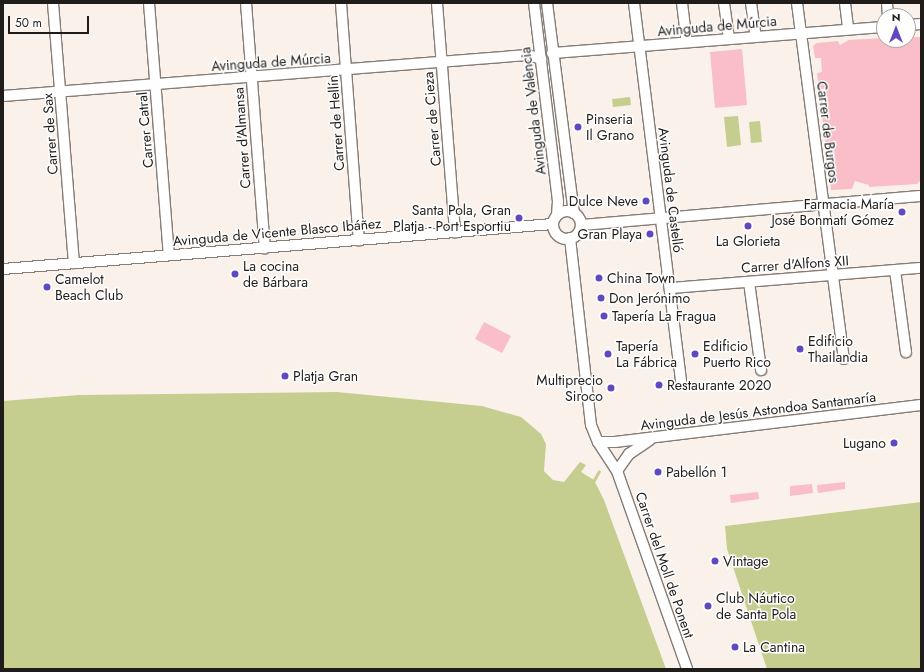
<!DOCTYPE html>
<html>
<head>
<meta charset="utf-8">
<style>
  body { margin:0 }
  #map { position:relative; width:924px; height:672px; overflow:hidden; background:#faf1ea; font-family:Jost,sans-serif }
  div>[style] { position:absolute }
  .green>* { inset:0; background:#f9bec8 }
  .water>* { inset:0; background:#c5ce8f }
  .stream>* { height:3px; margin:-1.5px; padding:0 1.5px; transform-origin:1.5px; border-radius:1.5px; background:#c5ce8f }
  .roads { filter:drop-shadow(1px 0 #847c76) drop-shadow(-1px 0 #847c76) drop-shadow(0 1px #847c76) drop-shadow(0 -1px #847c76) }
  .minor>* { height:10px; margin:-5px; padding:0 5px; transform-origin:5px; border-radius:5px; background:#fff }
  .minor>.ring { margin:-5px; padding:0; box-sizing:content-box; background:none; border:10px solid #fff; border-radius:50% }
  .dots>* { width:11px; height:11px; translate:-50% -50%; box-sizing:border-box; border:2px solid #fff; border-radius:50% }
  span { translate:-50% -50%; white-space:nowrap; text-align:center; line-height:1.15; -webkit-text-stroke:3px #fff; paint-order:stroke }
  .street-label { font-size:14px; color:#1f1c1a }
  .poi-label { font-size:14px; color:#1f1c1a }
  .left { translate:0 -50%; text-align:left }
  .right { translate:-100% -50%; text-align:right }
  .frame { position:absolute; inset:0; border:4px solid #1f1c1a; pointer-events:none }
  .north { position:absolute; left:876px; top:8px; width:40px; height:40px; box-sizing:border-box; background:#fff; border:1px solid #a5a4a3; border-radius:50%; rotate:0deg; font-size:11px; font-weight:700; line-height:16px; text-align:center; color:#1f1c1a }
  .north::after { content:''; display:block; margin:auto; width:14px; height:18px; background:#6148c1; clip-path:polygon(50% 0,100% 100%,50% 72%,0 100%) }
  .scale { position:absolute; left:8px; top:16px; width:81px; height:18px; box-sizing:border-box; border:2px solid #1f1c1a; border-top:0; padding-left:5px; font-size:12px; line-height:14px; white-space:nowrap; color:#1f1c1a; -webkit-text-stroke:3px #fff; paint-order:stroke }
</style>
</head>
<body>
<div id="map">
  <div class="green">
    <i style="clip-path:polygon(912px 37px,921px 37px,921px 180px,917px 184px,869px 187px,869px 185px,855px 181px,852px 189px,831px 190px,817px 73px,822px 72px,821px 58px,815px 58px,813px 46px,817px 43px,838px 41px,840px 45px,849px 40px,884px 38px,884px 40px,908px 40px)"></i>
    <i style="clip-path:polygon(742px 49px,747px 105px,715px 108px,710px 52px)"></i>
    <i style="clip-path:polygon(484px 322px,511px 336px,502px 353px,475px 339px)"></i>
    <i style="clip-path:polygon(845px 482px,845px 489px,818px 493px,817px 485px)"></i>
    <i style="clip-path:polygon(812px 484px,813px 493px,790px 496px,790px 486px)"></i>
    <i style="clip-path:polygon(758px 492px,759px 499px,731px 503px,730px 495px)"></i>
  </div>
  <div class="water">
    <i style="clip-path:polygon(630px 97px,631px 105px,613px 107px,612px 99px)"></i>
    <i style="clip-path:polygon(738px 116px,741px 145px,727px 147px,724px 117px)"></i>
    <i style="clip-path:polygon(760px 121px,762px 142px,751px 143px,749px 122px)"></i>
    <i style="clip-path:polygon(337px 392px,482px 406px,521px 417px,541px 434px,546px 444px,544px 471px,553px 480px,564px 482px,580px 462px,586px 465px,581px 472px,594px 480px,604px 500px,666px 669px,3px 669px,3px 401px,79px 395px)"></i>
    <i style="clip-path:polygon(921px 502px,921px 669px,767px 669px,727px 549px,725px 526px)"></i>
  </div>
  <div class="stream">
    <i style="left:594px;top:480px;width:10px;rotate:-61deg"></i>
  </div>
  <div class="roads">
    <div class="minor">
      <i style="left:53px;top:3px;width:261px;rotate:85.4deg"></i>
      <i style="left:149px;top:3px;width:253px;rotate:85.5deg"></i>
      <i style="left:246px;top:3px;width:246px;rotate:85.6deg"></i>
      <i style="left:341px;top:3px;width:238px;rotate:85.7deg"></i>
      <i style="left:437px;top:3px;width:230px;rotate:85.5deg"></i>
      <i style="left:534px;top:3px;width:199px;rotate:83.1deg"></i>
      <i style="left:558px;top:201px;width:14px;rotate:94deg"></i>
      <i style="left:547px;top:3px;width:212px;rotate:82.7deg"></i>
      <i style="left:634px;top:3px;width:381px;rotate:82.9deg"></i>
      <i style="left:682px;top:3px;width:39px;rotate:83deg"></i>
      <i style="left:724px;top:3px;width:36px;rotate:82deg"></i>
      <i style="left:751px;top:3px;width:34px;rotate:82deg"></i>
      <i style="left:797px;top:3px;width:359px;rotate:82.5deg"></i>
      <i style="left:845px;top:3px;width:26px;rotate:83deg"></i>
      <i style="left:887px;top:3px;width:13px;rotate:86deg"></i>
      <i style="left:908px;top:25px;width:13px;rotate:-4deg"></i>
      <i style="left:552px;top:53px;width:333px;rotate:-4.5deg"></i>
      <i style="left:3px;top:96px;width:527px;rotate:-4.47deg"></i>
      <i style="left:528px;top:55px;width:14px;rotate:17deg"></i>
      <i class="ring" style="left:553px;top:211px;width:18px;height:18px"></i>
      <i style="left:581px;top:225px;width:341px;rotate:-4.9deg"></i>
      <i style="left:570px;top:238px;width:188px;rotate:83.6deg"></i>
      <i style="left:591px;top:425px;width:18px;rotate:68deg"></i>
      <i style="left:598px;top:442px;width:35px;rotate:57deg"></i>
      <i style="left:617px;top:471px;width:210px;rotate:70.5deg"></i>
      <i style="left:3px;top:269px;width:552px;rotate:-4.68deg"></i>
      <i style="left:895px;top:270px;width:83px;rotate:82.4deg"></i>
      <i style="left:749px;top:282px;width:89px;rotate:82.2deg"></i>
      <i style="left:670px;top:288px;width:252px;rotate:-4.6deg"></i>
      <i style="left:598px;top:442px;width:17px"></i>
      <i style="left:615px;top:442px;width:308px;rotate:-6.9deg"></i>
      <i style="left:617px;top:471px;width:21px;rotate:-55deg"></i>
      <i style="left:629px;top:454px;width:25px;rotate:-34deg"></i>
    </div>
  </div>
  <div class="dots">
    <i style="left:578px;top:127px;background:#6148c1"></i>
    <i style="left:646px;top:201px;background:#6148c1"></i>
    <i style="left:902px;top:212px;background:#6148c1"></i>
    <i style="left:519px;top:218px;background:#6148c1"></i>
    <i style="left:748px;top:226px;background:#6148c1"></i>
    <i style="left:650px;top:234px;background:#6148c1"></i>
    <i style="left:235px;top:274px;background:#6148c1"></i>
    <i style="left:599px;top:278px;background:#6148c1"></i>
    <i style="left:47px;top:287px;background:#6148c1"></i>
    <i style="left:601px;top:298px;background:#6148c1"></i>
    <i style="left:604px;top:316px;background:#6148c1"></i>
    <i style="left:800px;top:349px;background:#6148c1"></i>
    <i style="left:608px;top:354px;background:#6148c1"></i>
    <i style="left:695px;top:354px;background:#6148c1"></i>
    <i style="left:285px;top:376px;background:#6148c1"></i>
    <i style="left:659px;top:385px;background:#6148c1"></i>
    <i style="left:611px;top:388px;background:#6148c1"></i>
    <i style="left:894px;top:443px;background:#6148c1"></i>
    <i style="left:658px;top:472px;background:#6148c1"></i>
    <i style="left:715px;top:561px;background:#6148c1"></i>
    <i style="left:708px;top:606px;background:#6148c1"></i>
    <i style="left:735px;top:647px;background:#6148c1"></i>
  </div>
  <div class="street-label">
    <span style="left:717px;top:26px;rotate:-5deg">Avinguda de Múrcia</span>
    <span style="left:271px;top:62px;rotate:-4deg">Avinguda de Múrcia</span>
    <span style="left:533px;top:111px;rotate:-97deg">Avinguda de València</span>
    <span style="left:432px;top:119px;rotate:-95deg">Carrer de Cieza</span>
    <span style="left:336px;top:123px;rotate:-94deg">Carrer de Hellín</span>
    <span style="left:145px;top:130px;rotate:-95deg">Carrer Catral</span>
    <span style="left:828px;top:132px;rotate:83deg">Carrer de Burgos</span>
    <span style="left:50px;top:134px;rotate:-94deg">Carrer de Sax</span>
    <span style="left:242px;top:138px;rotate:-94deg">Carrer d'Almansa</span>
    <span style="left:671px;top:190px;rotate:83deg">Avinguda de Castelló</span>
    <span style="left:277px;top:232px;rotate:-5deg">Avinguda de Vicente Blasco Ibáñez</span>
    <span style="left:795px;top:264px;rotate:-4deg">Carrer d'Alfons XII</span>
    <span style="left:758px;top:411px;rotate:-7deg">Avinguda de Jesús Astondoa Santamaría</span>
    <span style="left:665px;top:565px;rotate:71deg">Carrer del Moll de Ponent</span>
  </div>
  <div class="poi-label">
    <span class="left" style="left:586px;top:127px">Pinseria<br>Il Grano</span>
    <span class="right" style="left:638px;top:201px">Dulce Neve</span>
    <span class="right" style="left:894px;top:212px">Farmacia María<br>José Bonmatí Gómez</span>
    <span class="right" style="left:511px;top:218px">Santa Pola, Gran<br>Platja - Port Esportiu</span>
    <span class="right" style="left:642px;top:234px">Gran Playa</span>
    <span style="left:748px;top:241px">La Glorieta</span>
    <span class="left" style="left:243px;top:274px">La cocina<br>de Bárbara</span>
    <span class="left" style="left:607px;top:278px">China Town</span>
    <span class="left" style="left:55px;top:287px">Camelot<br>Beach Club</span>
    <span class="left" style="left:609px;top:298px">Don Jerónimo</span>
    <span class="left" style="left:612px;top:316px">Tapería La Fragua</span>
    <span class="left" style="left:808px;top:349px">Edificio<br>Thailandia</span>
    <span class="left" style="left:616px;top:354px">Tapería<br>La Fábrica</span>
    <span class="left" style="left:703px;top:354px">Edificio<br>Puerto Rico</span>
    <span class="left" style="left:293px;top:376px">Platja Gran</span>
    <span class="right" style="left:603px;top:388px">Multiprecio<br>Siroco</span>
    <span class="left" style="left:667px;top:385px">Restaurante 2020</span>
    <span class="right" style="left:886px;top:443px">Lugano</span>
    <span class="left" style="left:666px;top:472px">Pabellón 1</span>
    <span class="left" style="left:723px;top:561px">Vintage</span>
    <span class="left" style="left:716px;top:606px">Club Náutico<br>de Santa Pola</span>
    <span class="left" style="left:743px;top:647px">La Cantina</span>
  </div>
  <div class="frame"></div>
  <div class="north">N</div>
  <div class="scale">50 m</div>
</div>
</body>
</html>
